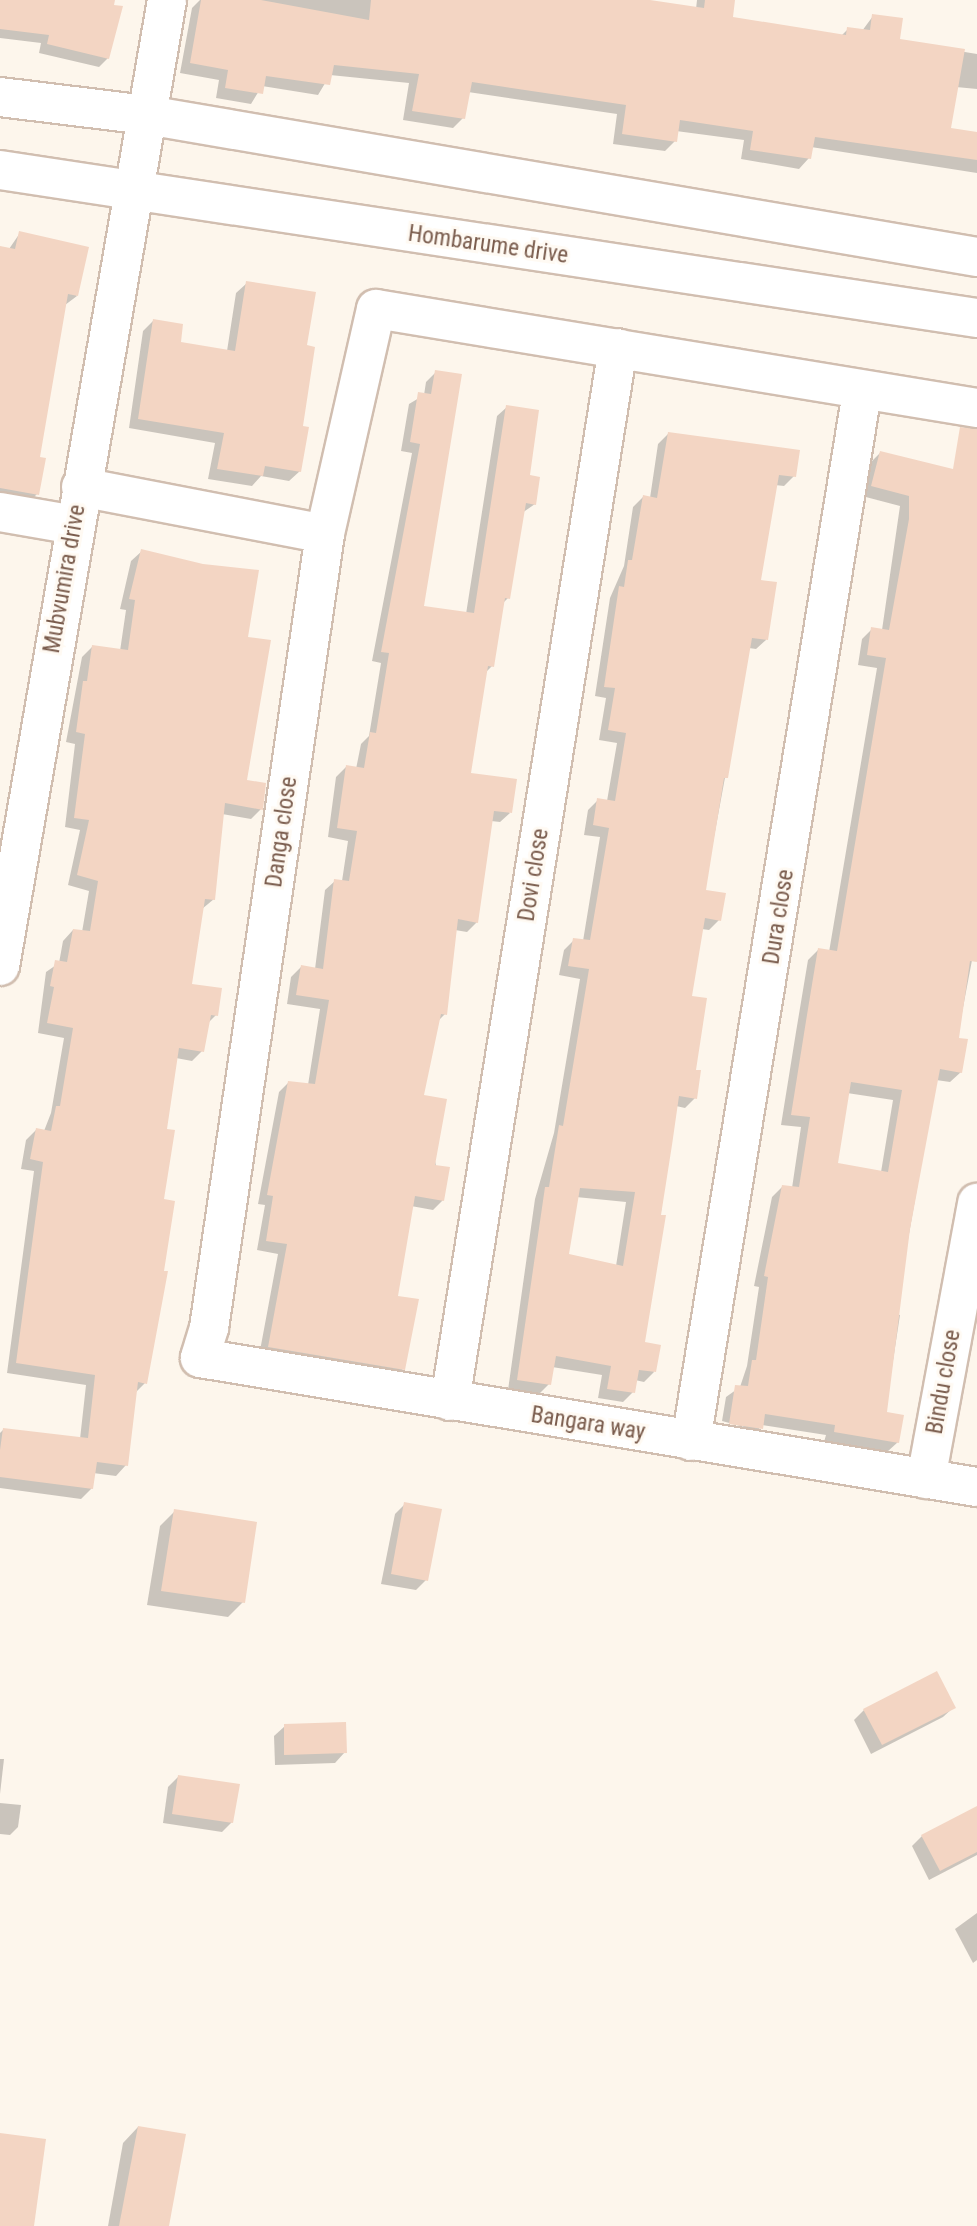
<!DOCTYPE html>
<html>
<head>
<meta charset="utf-8">
<style>
  body { margin:0 }
  #map { position:relative; width:977px; height:2226px; overflow:hidden; background:#fdf6ec; font-family:"Roboto Condensed",sans-serif }
  div>[style] { position:absolute }
  .shadow>* { inset:0; background:#0003 }
  .building>* { inset:0; background:#f3d5c3 }
  .roads { filter:drop-shadow(2px 0 #d1beb0) drop-shadow(-2px 0 #d1beb0) drop-shadow(0 2px #d1beb0) drop-shadow(0 -2px #d1beb0) }
  .minor>* { height:38px; margin:-19px; padding:0 19px; transform-origin:19px; border-radius:19px; background:#fff }
  span { translate:-50% -50%; white-space:nowrap; text-align:center; line-height:1.15; -webkit-text-stroke:6px #fffaf3; paint-order:stroke }
  .street-label { font-size:23px; color:#7a5c4d }
</style>
</head>
<body>
<div id="map">
  <div class="shadow">
    <i style="clip-path:polygon(0 0,113px 0,108px 58px,99px 67px,39px 53px,41px 43px,0 38px)"></i>
    <i style="clip-path:polygon(200px 0,613px 0,696px 9px,697px 0,733px 0,731px 18px,841px 36px,848px 29px,862px 31px,873px 16px,898px 41px,977px 54px,977px 89px,956px 87px,949px 130px,977px 134px,977px 173px,811px 147px,809px 158px,799px 169px,741px 159px,744px 140px,676px 131px,675px 141px,665px 151px,613px 144px,617px 114px,468px 92px,463px 118px,453px 128px,403px 120px,409px 83px,330px 75px,318px 95px,262px 86px,251px 104px,216px 98px,219px 80px,180px 73px,192px 8px)"></i>
    <i style="clip-path:polygon(20px 233px,77px 296px,65px 305px,38px 458px,37px 494px,27px 504px,0 499px,0 247px,9px 249px)"></i>
    <i style="clip-path:polygon(247px 283px,305px 347px,300px 471px,289px 481px,261px 476px,252px 486px,208px 479px,215px 443px,129px 428px,143px 331px,153px 321px,179px 343px,227px 351px,236px 293px)"></i>
    <i style="clip-path:polygon(436px 372px,422px 607px,466px 614px,497px 416px,507px 407px,535px 504px,522px 513px,508px 598px,502px 604px,492px 666px,485px 673px,469px 774px,510px 813px,500px 822px,491px 821px,477px 922px,467px 932px,455px 930px,445px 1014px,437px 1022px,422px 1097px,443px 1200px,433px 1210px,411px 1206px,396px 1298px,403px 1369px,393px 1379px,259px 1356px,278px 1254px,257px 1250px,265px 1205px,258px 1204px,279px 1092px,289px 1082px,308px 1085px,320px 1009px,287px 1004px,291px 977px,301px 967px,315px 969px,325px 890px,335px 881px,342px 881px,348px 841px,328px 837px,336px 777px,346px 767px,356px 769px,361px 744px,369px 736px,381px 663px,372px 661px,412px 453px,401px 451px,409px 404px,424px 395px,426px 382px)"></i>
    <i style="clip-path:polygon(evenodd,668px 434px,794px 476px,784px 486px,775px 485px,759px 581px,766px 640px,756px 649px,749px 648px,704px 891px,719px 920px,709px 930px,702px 929px,690px 997px,695px 1098px,685px 1108px,676px 1106px,670px 1145px,643px 1344px,654px 1372px,644px 1382px,635px 1380px,633px 1392px,623px 1402px,598px 1398px,602px 1375px,552px 1367px,549px 1384px,539px 1394px,508px 1390px,535px 1199px,554px 1133px,580px 979px,559px 975px,564px 950px,574px 940px,583px 941px,600px 837px,584px 835px,588px 810px,598px 800px,607px 801px,617px 743px,599px 740px,606px 698px,595px 696px,610px 598px,624px 566px,633px 507px,643px 497px,650px 498px,658px 444px,668px 434px,576px 1197px,626px 1202px,616px 1266px,567px 1255px,576px 1197px)"></i>
    <i style="clip-path:polygon(evenodd,880px 453px,977px 482px,977px 934px,957px 1039px,961px 1072px,950px 1082px,936px 1080px,895px 1314px,900px 1315px,885px 1413px,898px 1442px,887px 1452px,824px 1442px,826px 1435px,762px 1425px,751px 1439px,720px 1434px,721px 1424px,755px 1430px,722px 1421px,726px 1397px,740px 1387px,747px 1366px,759px 1287px,754px 1286px,772px 1197px,783px 1186px,792px 1188px,801px 1127px,781px 1125px,796px 1032px,808px 960px,818px 950px,829px 952px,877px 668px,858px 665px,862px 639px,872px 629px,882px 630px,900px 506px,862px 496px,870px 463px,880px 453px,847px 1093px,893px 1100px,881px 1172px,836px 1164px,847px 1093px)"></i>
    <i style="clip-path:polygon(142px 551px,246px 638px,245px 781px,261px 809px,251px 819px,222px 814px,214px 899px,202px 909px,190px 985px,216px 1015px,207px 1024px,202px 1051px,192px 1061px,176px 1058px,165px 1130px,145px 1383px,135px 1393px,126px 1465px,116px 1476px,93px 1473px,92px 1488px,81px 1499px,0 1488px,0 1433px,4px 1429px,80px 1439px,86px 1385px,7px 1373px,34px 1171px,21px 1169px,26px 1140px,36px 1130px,44px 1131px,51px 1113px,64px 1038px,38px 1033px,46px 972px,59px 963px,63px 941px,73px 930px,82px 932px,89px 891px,68px 885px,80px 830px,65px 827px,75px 744px,66px 742px,82px 657px,92px 647px,120px 651px,126px 610px,120px 609px,131px 561px)"></i>
    <i style="clip-path:polygon(405px 1504px,426px 1580px,416px 1590px,381px 1584px,395px 1514px)"></i>
    <i style="clip-path:polygon(175px 1511px,243px 1602px,228px 1617px,147px 1605px,160px 1526px)"></i>
    <i style="clip-path:polygon(954px 1707px,943px 1717px,871px 1754px,854px 1720px,864px 1710px)"></i>
    <i style="clip-path:polygon(285px 1726px,345px 1752px,335px 1763px,275px 1765px,274px 1736px)"></i>
    <i style="clip-path:polygon(0 1759px,4px 1759px,0 1794px)"></i>
    <i style="clip-path:polygon(178px 1777px,232px 1822px,222px 1832px,163px 1823px,168px 1787px)"></i>
    <i style="clip-path:polygon(0 1803px,21px 1805px,18px 1827px,10px 1835px,0 1834px)"></i>
    <i style="clip-path:polygon(977px 1808px,977px 1855px,929px 1880px,912px 1846px,922px 1836px)"></i>
    <i style="clip-path:polygon(977px 1913px,977px 1960px,973px 1963px,955px 1929px)"></i>
    <i style="clip-path:polygon(138px 2127px,168px 2226px,108px 2226px,123px 2143px)"></i>
  </div>
  <div class="building">
    <i style="clip-path:polygon(0 0,115px 0,114px 5px,123px 6px,109px 59px,47px 44px,49px 35px,0 29px)"></i>
    <i style="clip-path:polygon(201px 0,261px 0,369px 20px,371px 0,650px 0,704px 8px,705px 0,735px 0,733px 17px,846px 35px,847px 27px,870px 30px,872px 14px,903px 18px,900px 39px,965px 49px,951px 128px,977px 132px,977px 160px,815px 137px,811px 159px,750px 150px,753px 131px,680px 120px,677px 142px,622px 134px,626px 105px,472px 82px,465px 119px,412px 111px,419px 74px,334px 65px,330px 85px,266px 76px,263px 94px,225px 88px,228px 70px,190px 63px)"></i>
    <i style="clip-path:polygon(19px 231px,89px 247px,78px 296px,68px 294px,40px 457px,46px 458px,39px 495px,0 488px,0 246px,15px 249px)"></i>
    <i style="clip-path:polygon(246px 281px,316px 292px,307px 345px,315px 347px,303px 426px,309px 427px,301px 472px,265px 466px,263px 476px,217px 469px,224px 433px,138px 419px,153px 319px,183px 324px,181px 342px,235px 351px)"></i>
    <i style="clip-path:polygon(435px 370px,462px 374px,424px 606px,474px 613px,506px 405px,539px 410px,530px 475px,540px 477px,536px 505px,526px 503px,510px 599px,505px 598px,494px 667px,488px 666px,471px 773px,517px 779px,512px 813px,494px 811px,478px 923px,458px 919px,447px 1015px,441px 1014px,424px 1095px,447px 1099px,435px 1165px,450px 1167px,444px 1201px,415px 1196px,398px 1296px,419px 1299px,405px 1370px,268px 1347px,287px 1244px,266px 1241px,273px 1196px,267px 1195px,288px 1081px,315px 1084px,329px 1000px,296px 995px,301px 965px,323px 969px,334px 879px,349px 881px,357px 831px,337px 828px,346px 765px,364px 768px,370px 732px,376px 733px,389px 653px,381px 652px,420px 444px,410px 442px,418px 392px,431px 394px)"></i>
    <i style="clip-path:polygon(evenodd,960px 427px,977px 429px,977px 962px,970px 961px,959px 1038px,968px 1039px,962px 1073px,940px 1069px,910px 1229px,887px 1412px,904px 1415px,899px 1443px,834px 1432px,835px 1425px,765px 1414px,763px 1429px,729px 1424px,735px 1385px,748px 1386px,752px 1360px,756px 1360px,768px 1277px,764px 1276px,782px 1185px,799px 1187px,810px 1117px,791px 1115px,806px 1021px,818px 948px,837px 951px,886px 658px,867px 655px,871px 627px,889px 630px,909px 519px,909px 496px,871px 486px,880px 451px,953px 469px,960px 427px,851px 1082px,902px 1090px,888px 1172px,838px 1163px,851px 1082px)"></i>
    <i style="clip-path:polygon(evenodd,668px 432px,800px 450px,796px 477px,779px 475px,761px 580px,777px 582px,768px 640px,752px 638px,728px 778px,724px 778px,706px 890px,726px 893px,721px 921px,705px 918px,692px 996px,707px 998px,696px 1070px,701px 1070px,697px 1099px,679px 1096px,672px 1145px,661px 1215px,666px 1215px,645px 1342px,661px 1345px,656px 1372px,639px 1370px,635px 1393px,607px 1389px,611px 1366px,556px 1356px,551px 1385px,517px 1380px,545px 1187px,549px 1187px,559px 1125px,563px 1126px,589px 969px,568px 966px,573px 938px,590px 940px,609px 828px,593px 825px,597px 798px,615px 801px,626px 733px,608px 730px,615px 688px,604px 687px,619px 586px,624px 587px,628px 560px,632px 560px,643px 495px,657px 498px,668px 432px,580px 1188px,635px 1192px,623px 1266px,569px 1254px,580px 1188px)"></i>
    <i style="clip-path:polygon(141px 549px,203px 564px,259px 570px,248px 637px,271px 640px,247px 780px,266px 783px,263px 810px,225px 803px,215px 900px,205px 899px,192px 984px,222px 988px,218px 1016px,211px 1015px,204px 1052px,179px 1048px,167px 1129px,175px 1130px,164px 1199px,175px 1201px,164px 1271px,168px 1271px,147px 1384px,138px 1382px,128px 1466px,97px 1462px,93px 1489px,0 1477px,0 1450px,3px 1428px,88px 1438px,95px 1375px,16px 1363px,43px 1162px,30px 1159px,36px 1128px,51px 1131px,56px 1106px,60px 1106px,73px 1028px,47px 1023px,54px 987px,50px 986px,55px 960px,67px 962px,73px 929px,90px 931px,98px 881px,77px 875px,89px 820px,74px 818px,85px 734px,76px 732px,83px 681px,87px 681px,92px 645px,128px 650px,135px 600px,129px 599px)"></i>
    <i style="clip-path:polygon(404px 1502px,442px 1509px,428px 1581px,391px 1574px)"></i>
    <i style="clip-path:polygon(174px 1509px,257px 1522px,245px 1603px,161px 1591px)"></i>
    <i style="clip-path:polygon(937px 1671px,956px 1708px,882px 1745px,863px 1709px)"></i>
    <i style="clip-path:polygon(346px 1722px,347px 1753px,284px 1755px,284px 1724px)"></i>
    <i style="clip-path:polygon(178px 1775px,240px 1784px,233px 1823px,172px 1814px)"></i>
    <i style="clip-path:polygon(977px 1806px,977px 1852px,940px 1871px,921px 1835px)"></i>
    <i style="clip-path:polygon(138px 2126px,186px 2134px,169px 2226px,119px 2226px)"></i>
    <i style="clip-path:polygon(0 2133px,46px 2139px,34px 2226px,0 2226px)"></i>
  </div>
  <div class="roads">
    <div class="minor">
      <i style="left:0;top:97px;width:148px;rotate:7deg"></i>
      <i style="left:147px;top:115px;width:842px;rotate:9.71deg"></i>
      <i style="left:0;top:170px;width:988px;rotate:8.61deg"></i>
      <i style="left:977px;top:408px;width:609px;rotate:-170.65deg"></i>
      <i style="left:376px;top:309px;width:231px;rotate:102.8deg"></i>
      <i style="left:325px;top:534px;width:802px;rotate:98.31deg"></i>
      <i style="left:209px;top:1328px;width:31px;rotate:107deg"></i>
      <i style="left:200px;top:1358px;width:788px;rotate:9.43deg"></i>
      <i style="left:81px;top:487px;width:248px;rotate:10.9deg"></i>
      <i style="left:0;top:512px;width:76px;rotate:9.8deg"></i>
      <i style="left:0;top:966px;width:980px;rotate:-80.19deg"></i>
      <i style="left:450px;top:1401px;width:1066px;rotate:-80.94deg"></i>
      <i style="left:691px;top:1441px;width:1063px;rotate:-80.74deg"></i>
      <i style="left:926px;top:1479px;width:281px;rotate:-79.5deg"></i>
    </div>
  </div>
  <div class="street-label">
    <span style="left:488px;top:245px;rotate:8deg">Hombarume drive</span>
    <span style="left:65px;top:579px;rotate:-80deg">Mubvumira drive</span>
    <span style="left:282px;top:832px;rotate:-82deg">Danga close</span>
    <span style="left:534px;top:875px;rotate:-81deg">Dovi close</span>
    <span style="left:779px;top:917px;rotate:-81deg">Dura close</span>
    <span style="left:944px;top:1382px;rotate:-80deg">Bindu close</span>
    <span style="left:588px;top:1424px;rotate:9deg">Bangara way</span>
  </div>
</div>
</body>
</html>
